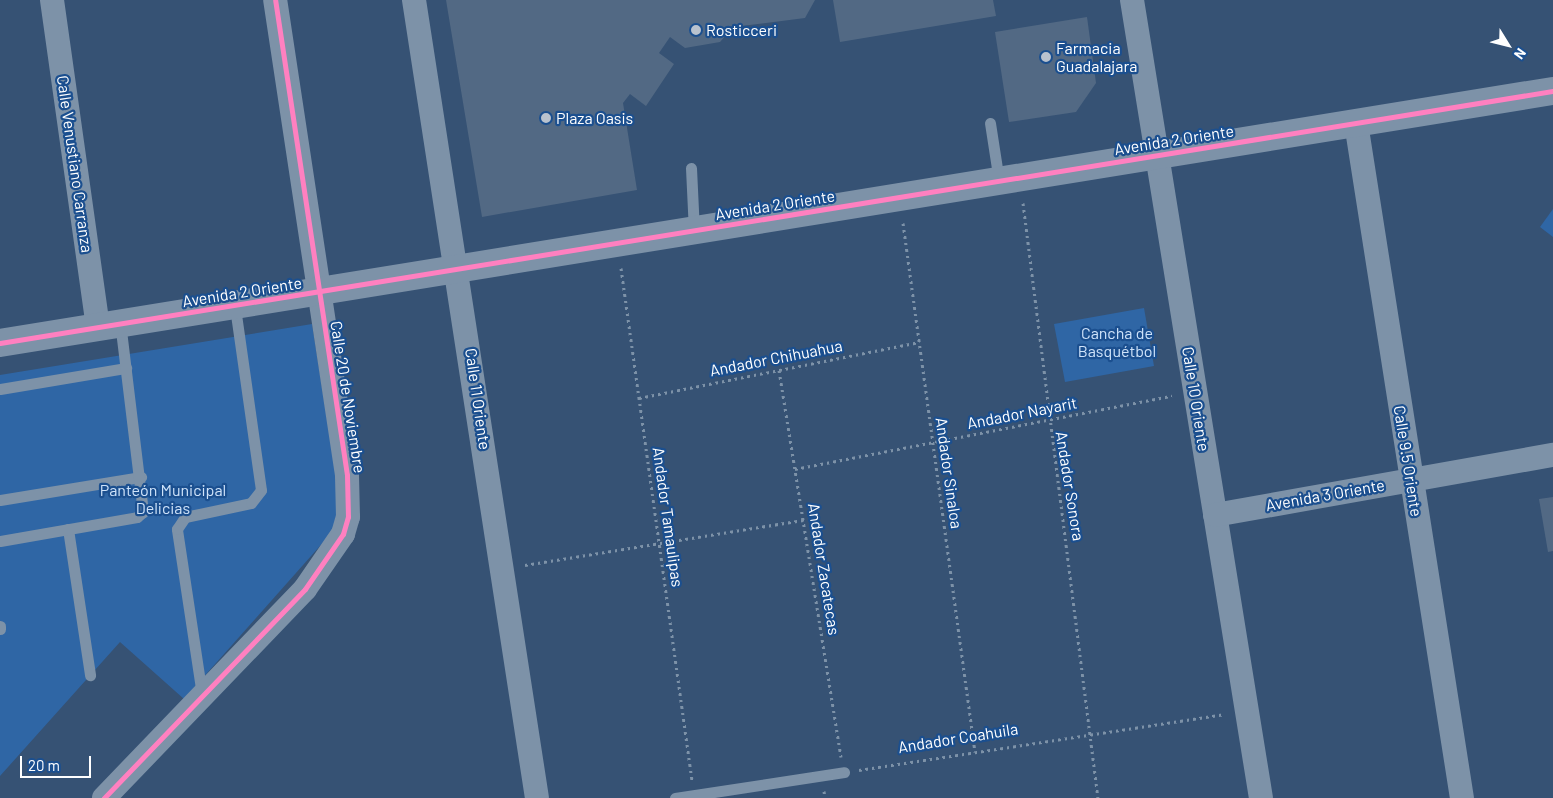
<!DOCTYPE html>
<html>
<head>
<meta charset="utf-8">
<style>
  body { margin:0 }
  #map { position:relative; width:1553px; height:798px; overflow:hidden; background:#365274; font-family:Barlow,sans-serif }
  div>[style] { position:absolute }
  .green>* { inset:0; background:#2f66a5 }
  .building>* { inset:0; background:#526984 }
  .path>* { height:3px; margin-top:-1.5px; transform-origin:0; background:repeating-linear-gradient(90deg,#7d92a8 0 2.5px,transparent 0 6.5px) }
  .service>* { height:11px; margin:-5.5px; padding:0 5.5px; transform-origin:5.5px; border-radius:5.5px; background:#7d92a8 }
  .minor>* { height:24px; margin:-12px; padding:0 12px; transform-origin:12px; border-radius:12px; background:#7d92a8 }
  .tertiary>* { height:28px; margin:-14px; padding:0 14px; transform-origin:14px; border-radius:14px; background:#7d92a8 }
  .cycleway>* { height:5px; margin:-2.5px; padding:0 2.5px; transform-origin:2.5px; border-radius:2.5px; background:#ff80c0 }
  .dots>* { width:14px; height:14px; translate:-50% -50%; box-sizing:border-box; border:2px solid #1b4f8f; border-radius:50% }
  span { translate:-50% -50%; white-space:nowrap; text-align:center; line-height:1.15; -webkit-text-stroke:4.5px #1b4f8f; paint-order:stroke }
  .poi-label { font-size:16px; color:#fff }
  .left { translate:0 -50%; text-align:left }
  .street-label { font-size:16px; color:#fff }
  .park-label { font-size:16px; color:#cfe3fa }
  .north { position:absolute; left:1483px; top:20px; width:50px; height:50px; -webkit-text-stroke:4px #1b4f8f; paint-order:stroke; rotate:126deg; font-size:14px; font-weight:700; line-height:20px; text-align:center; color:#fff }
  .north::after { content:''; display:block; margin:auto; width:18px; height:22px; background:#fff; clip-path:polygon(50% 0,100% 100%,50% 72%,0 100%) }
  .scale { position:absolute; left:20px; top:756px; width:71px; height:22px; box-sizing:border-box; border:2px solid #fff; border-top:0; padding-left:6px; font-size:15px; line-height:18px; white-space:nowrap; color:#fff; -webkit-text-stroke:4px #1b4f8f; paint-order:stroke }
</style>
</head>
<body>
<div id="map">
  <div class="green">
    <i style="clip-path:polygon(1553px 209px,1553px 237px,1540px 227px)"></i>
    <i style="clip-path:polygon(1144px 308px,1154px 366px,1065px 382px,1054px 324px)"></i>
    <i style="clip-path:polygon(312px 324px,343px 520px,184px 699px,120px 642px,0 776px,0 375px)"></i>
  </div>
  <div class="building">
    <i style="clip-path:polygon(446px 0,815px 0,805px 18px,733px 27px,720px 42px,685px 48px,670px 37px,659px 53px,674px 64px,646px 106px,630px 94px,623px 103px,637px 190px,482px 217px)"></i>
    <i style="clip-path:polygon(833px 0,993px 0,996px 16px,840px 42px)"></i>
    <i style="clip-path:polygon(1087px 17px,1096px 83px,1076px 112px,1009px 122px,995px 32px)"></i>
    <i style="clip-path:polygon(1553px 497px,1553px 551px,1548px 552px,1539px 499px)"></i>
  </div>
  <div class="path">
    <i style="left:1023px;top:203px;width:600px;rotate:82.82deg"></i>
    <i style="left:903px;top:223px;width:534px;rotate:82.25deg"></i>
    <i style="left:621px;top:268px;width:517px;rotate:82.11deg"></i>
    <i style="left:779px;top:370px;width:392px;rotate:80.9deg"></i>
    <i style="left:639px;top:398px;width:286px;rotate:-11.3deg"></i>
    <i style="left:795px;top:469px;width:384px;rotate:-11deg"></i>
    <i style="left:525px;top:565px;width:282px;rotate:-9.2deg"></i>
    <i style="left:859px;top:770px;width:369px;rotate:-8.7deg"></i>
    <i style="left:824px;top:791px;width:7px;rotate:82deg"></i>
  </div>
  <div class="service">
    <i style="left:990px;top:123px;width:59px;rotate:81.2deg"></i>
    <i style="left:691px;top:168px;width:63px;rotate:87.3deg"></i>
    <i style="left:0;top:389px;width:128px;rotate:-9.5deg"></i>
    <i style="left:0;top:500px;width:143px;rotate:-9.3deg"></i>
    <i style="left:68px;top:529px;width:148px;rotate:81.4deg"></i>
    <i style="left:0;top:541px;width:139px;rotate:-9.9deg"></i>
    <i style="left:137px;top:517px;width:8px;rotate:-40deg"></i>
    <i style="left:143px;top:512px;width:190px;rotate:-96.9deg"></i>
    <i style="left:0;top:626px;width:3px;rotate:90deg"></i>
    <i style="left:202px;top:695px;width:168px;rotate:-98.6deg"></i>
    <i style="left:177px;top:529px;width:14px;rotate:-56deg"></i>
    <i style="left:185px;top:517px;width:67px;rotate:-12deg"></i>
    <i style="left:251px;top:503px;width:16px;rotate:-52deg"></i>
    <i style="left:261px;top:490px;width:184px;rotate:-98.1deg"></i>
    <i style="left:675px;top:798px;width:171px;rotate:-8.7deg"></i>
  </div>
  <div class="minor">
    <i style="left:52px;top:0;width:331px;rotate:82deg"></i>
    <i style="left:414px;top:0;width:807px;rotate:81.24deg"></i>
    <i style="left:1132px;top:0;width:808px;rotate:80.82deg"></i>
    <i style="left:1356px;top:123px;width:683px;rotate:81.08deg"></i>
    <i style="left:1215px;top:515px;width:343px;rotate:-10.1deg"></i>
    <i style="left:104px;top:798px;width:290px;rotate:-46.1deg"></i>
    <i style="left:305px;top:589px;width:67px;rotate:-55.4deg"></i>
    <i style="left:343px;top:534px;width:18px;rotate:-74deg"></i>
    <i style="left:348px;top:517px;width:42px;rotate:-91.4deg"></i>
    <i style="left:347px;top:475px;width:480px;rotate:-98.6deg"></i>
  </div>
  <div class="tertiary">
    <i style="left:0;top:343px;width:1573px;rotate:-9.22deg"></i>
  </div>
  <div class="cycleway">
    <i style="left:0;top:343px;width:1573px;rotate:-9.22deg"></i>
    <i style="left:104px;top:798px;width:290px;rotate:-46.1deg"></i>
    <i style="left:305px;top:589px;width:67px;rotate:-55.4deg"></i>
    <i style="left:343px;top:534px;width:18px;rotate:-74deg"></i>
    <i style="left:348px;top:517px;width:42px;rotate:-91.4deg"></i>
    <i style="left:347px;top:475px;width:480px;rotate:-98.6deg"></i>
  </div>
  <div class="dots">
    <i style="left:696px;top:30px;background:#b9c2ce"></i>
    <i style="left:1046px;top:57px;background:#b9c2ce"></i>
    <i style="left:546px;top:118px;background:#b9c2ce"></i>
  </div>
  <div class="poi-label">
    <span class="left" style="left:706px;top:30px">Rosticceri</span>
    <span class="left" style="left:1056px;top:57px">Farmacia<br>Guadalajara</span>
    <span class="left" style="left:556px;top:118px">Plaza Oasis</span>
  </div>
  <div class="street-label">
    <span style="left:1174px;top:140px;rotate:-9deg">Avenida 2 Oriente</span>
    <span style="left:75px;top:164px;rotate:82deg">Calle Venustiano Carranza</span>
    <span style="left:775px;top:205px;rotate:-9deg">Avenida 2 Oriente</span>
    <span style="left:242px;top:292px;rotate:-9deg">Avenida 2 Oriente</span>
    <span style="left:776px;top:358px;rotate:-11deg">Andador Chihuahua</span>
    <span style="left:348px;top:397px;rotate:81deg">Calle 20 de Noviembre</span>
    <span style="left:478px;top:399px;rotate:82deg">Calle 11 Oriente</span>
    <span style="left:1196px;top:399px;rotate:81deg">Calle 10 Oriente</span>
    <span style="left:1022px;top:413px;rotate:-11deg">Andador Nayarit</span>
    <span style="left:1408px;top:461px;rotate:81deg">Calle 9.5 Oriente</span>
    <span style="left:949px;top:473px;rotate:82deg">Andador Sinaloa</span>
    <span style="left:1070px;top:486px;rotate:81deg">Andador Sonora</span>
    <span style="left:1325px;top:495px;rotate:-10deg">Avenida 3 Oriente</span>
    <span style="left:668px;top:517px;rotate:82deg">Andador Tamaulipas</span>
    <span style="left:824px;top:569px;rotate:81deg">Andador Zacatecas</span>
    <span style="left:958px;top:738px;rotate:-9deg">Andador Coahuila</span>
  </div>
  <div class="park-label">
    <span style="left:1117px;top:342px">Cancha de<br>Basquétbol</span>
    <span style="left:163px;top:499px">Panteón Municipal<br>Delicias</span>
  </div>
  <div class="north">N</div>
  <div class="scale">20 m</div>
</div>
</body>
</html>
